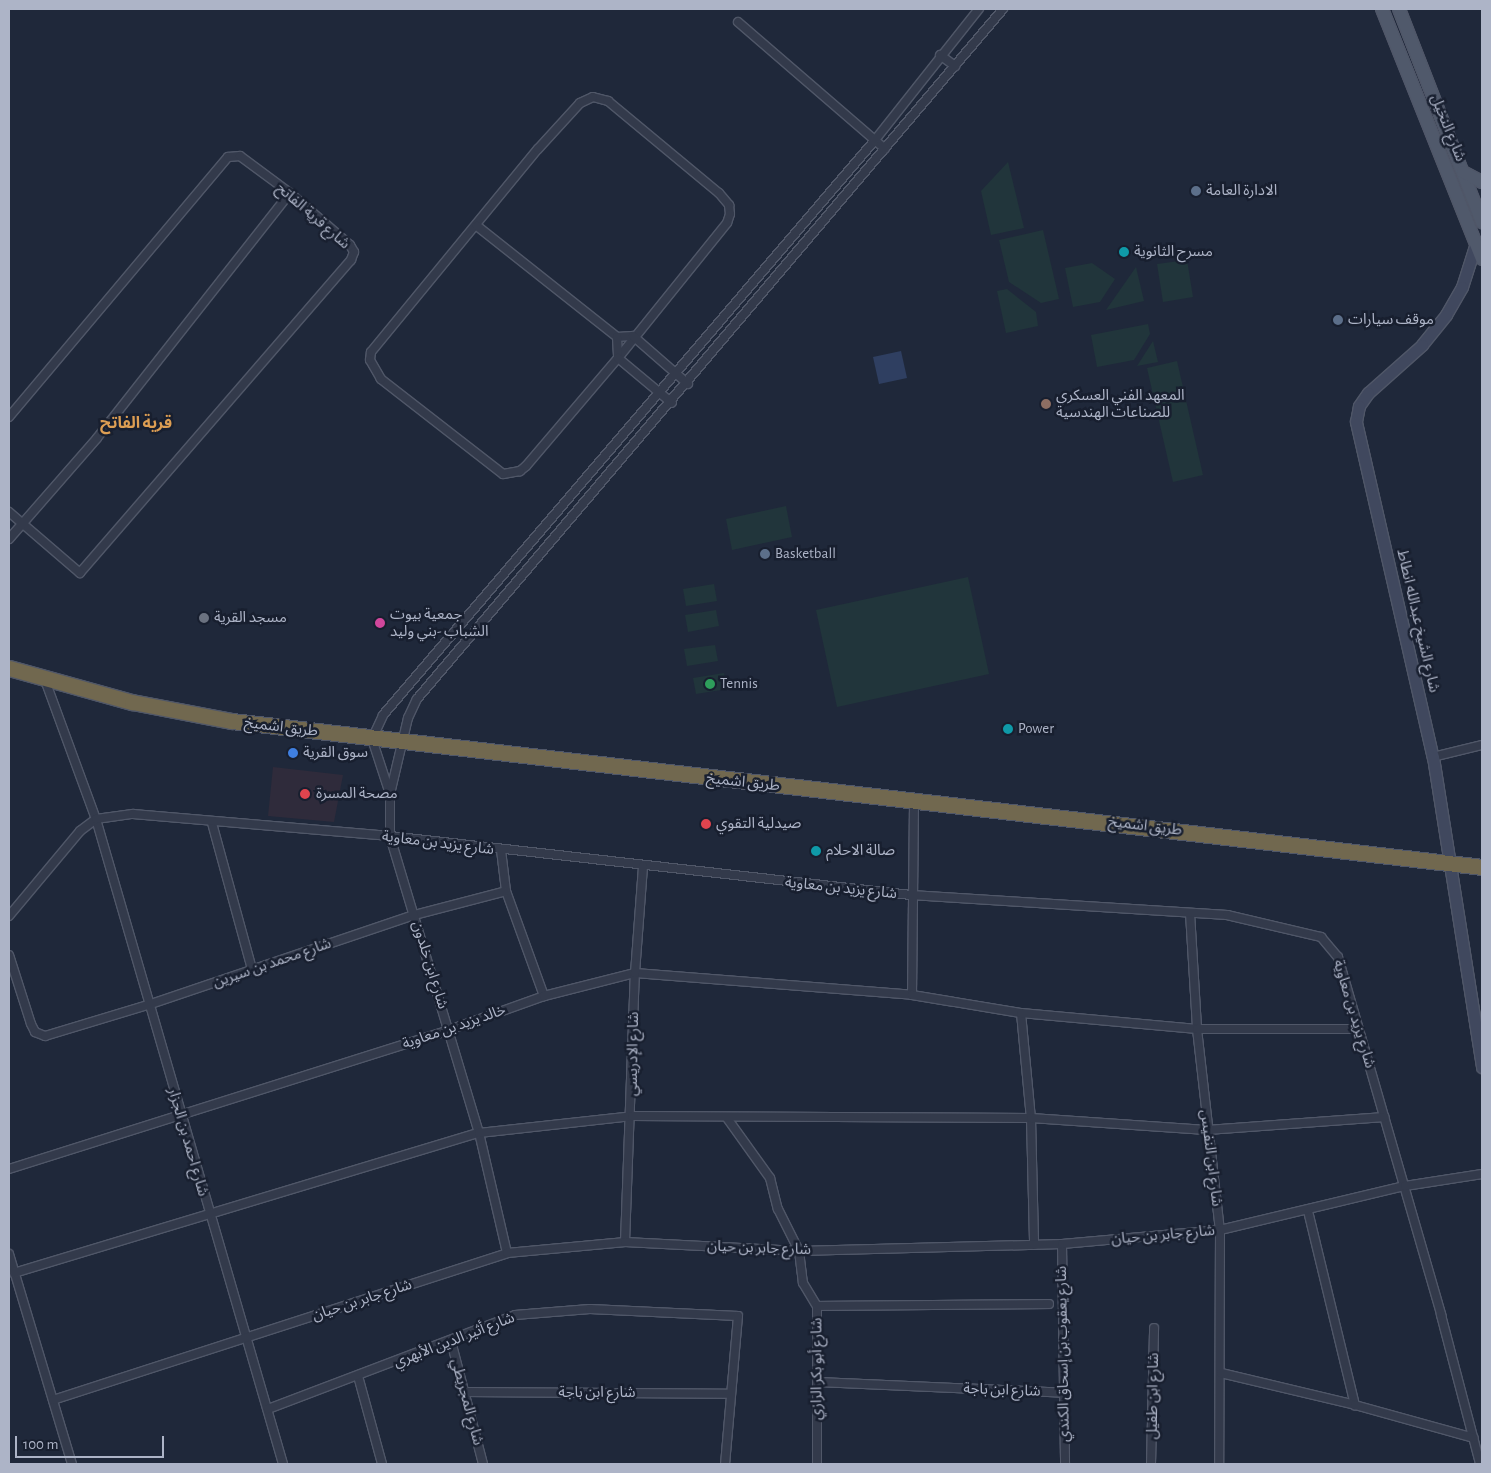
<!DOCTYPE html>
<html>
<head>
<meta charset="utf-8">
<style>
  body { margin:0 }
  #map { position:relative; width:1491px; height:1473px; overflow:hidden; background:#1f283a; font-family:"Alegreya Sans","Noto Sans Arabic",sans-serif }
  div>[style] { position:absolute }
  .medical>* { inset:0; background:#2f2b3b }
  .green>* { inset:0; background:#21353b }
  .water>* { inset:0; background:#2f3f61 }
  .roads { filter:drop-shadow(1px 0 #505768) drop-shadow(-1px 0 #505768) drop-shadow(0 1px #505768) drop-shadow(0 -1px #505768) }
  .street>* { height:8px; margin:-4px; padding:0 4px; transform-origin:4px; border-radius:4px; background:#333a4b }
  .secondary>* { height:11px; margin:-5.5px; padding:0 5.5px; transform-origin:5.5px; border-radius:5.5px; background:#40485e }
  .primary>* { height:12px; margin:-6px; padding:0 6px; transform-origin:6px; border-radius:6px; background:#50596b }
  .highway>* { height:15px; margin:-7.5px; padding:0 7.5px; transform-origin:7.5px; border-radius:7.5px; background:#71684f }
  .dots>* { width:14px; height:14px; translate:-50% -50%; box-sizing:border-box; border:2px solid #181f2f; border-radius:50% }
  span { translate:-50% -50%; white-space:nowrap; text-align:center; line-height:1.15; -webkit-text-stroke:5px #181f2f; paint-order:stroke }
  .street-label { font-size:15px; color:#adb4c7 }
  .poi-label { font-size:15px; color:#adb4c7 }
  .left { translate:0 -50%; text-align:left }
  .neighbourhood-label { font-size:16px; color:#dd9e53; font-weight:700 }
  .frame { position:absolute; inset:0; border:10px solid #adb4c7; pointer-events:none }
  .scale { position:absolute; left:15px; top:1436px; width:149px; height:22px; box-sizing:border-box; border:2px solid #adb4c7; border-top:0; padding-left:6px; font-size:15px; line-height:18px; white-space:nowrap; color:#adb4c7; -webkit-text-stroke:4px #181f2f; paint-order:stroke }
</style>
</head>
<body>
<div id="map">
  <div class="medical">
    <i style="clip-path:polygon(273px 767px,343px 775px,334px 822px,268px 816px)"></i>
  </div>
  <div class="green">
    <i style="clip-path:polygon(1008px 162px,1024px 228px,991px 235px,981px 191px)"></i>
    <i style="clip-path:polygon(1043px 230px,1059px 299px,1041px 303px,1009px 282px,999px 240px)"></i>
    <i style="clip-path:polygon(1187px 260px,1193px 297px,1163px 302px,1157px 264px)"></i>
    <i style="clip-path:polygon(1092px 263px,1115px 279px,1100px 302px,1073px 307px,1065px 268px)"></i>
    <i style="clip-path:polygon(1136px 267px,1144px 301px,1106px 310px)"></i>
    <i style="clip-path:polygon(1007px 289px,1036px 312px,1038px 326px,1006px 333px,997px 291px)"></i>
    <i style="clip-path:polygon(1148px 324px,1150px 334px,1134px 360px,1097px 367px,1091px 335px)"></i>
    <i style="clip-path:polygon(1153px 341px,1158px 362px,1137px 366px)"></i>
    <i style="clip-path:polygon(1177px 361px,1203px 475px,1173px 482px,1147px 368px)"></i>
    <i style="clip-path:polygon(786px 506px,792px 537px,732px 550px,726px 519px)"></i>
    <i style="clip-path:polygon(968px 577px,989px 674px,837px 707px,816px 610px)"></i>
    <i style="clip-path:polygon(714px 584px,717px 601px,686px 606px,683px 589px)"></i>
    <i style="clip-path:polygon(716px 610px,719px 626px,688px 632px,685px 615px)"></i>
    <i style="clip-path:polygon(715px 645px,718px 661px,687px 666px,684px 649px)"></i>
    <i style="clip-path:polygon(724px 673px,727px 689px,696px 694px,693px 678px)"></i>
  </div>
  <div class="water">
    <i style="clip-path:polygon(901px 351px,907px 378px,879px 384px,873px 357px)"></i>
  </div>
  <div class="roads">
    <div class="street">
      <i style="left:738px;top:22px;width:194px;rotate:40.8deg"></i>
      <i style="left:940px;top:55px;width:19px;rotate:36deg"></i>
      <i style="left:593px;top:97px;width:16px;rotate:15deg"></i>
      <i style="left:608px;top:101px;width:144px;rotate:39.7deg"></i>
      <i style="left:719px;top:193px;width:16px;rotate:50deg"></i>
      <i style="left:729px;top:205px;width:9px;rotate:84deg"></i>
      <i style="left:730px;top:214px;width:9px;rotate:108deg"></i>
      <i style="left:727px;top:223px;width:174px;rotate:128.9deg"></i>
      <i style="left:618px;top:358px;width:142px;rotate:130.4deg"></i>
      <i style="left:526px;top:466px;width:8px;rotate:140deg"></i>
      <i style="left:520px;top:471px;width:17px;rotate:170deg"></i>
      <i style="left:503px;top:474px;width:155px;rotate:-142.1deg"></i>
      <i style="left:381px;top:379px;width:22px;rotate:-120deg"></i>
      <i style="left:370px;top:360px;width:8px;rotate:-83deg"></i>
      <i style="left:371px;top:352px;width:263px;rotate:-50.6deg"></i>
      <i style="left:538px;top:149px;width:62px;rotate:-47.6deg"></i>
      <i style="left:580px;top:103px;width:14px;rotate:-25deg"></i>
      <i style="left:477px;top:226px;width:179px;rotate:38.4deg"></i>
      <i style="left:617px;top:337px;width:16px;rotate:-4deg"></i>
      <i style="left:633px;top:336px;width:73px;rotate:41.1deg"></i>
      <i style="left:617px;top:337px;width:21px;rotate:87deg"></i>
      <i style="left:618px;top:358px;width:70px;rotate:39.8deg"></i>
      <i style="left:9px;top:417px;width:340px;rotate:-49.9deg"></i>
      <i style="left:228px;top:157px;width:12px;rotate:-5deg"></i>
      <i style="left:240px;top:156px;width:62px;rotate:36.5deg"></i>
      <i style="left:290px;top:193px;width:79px;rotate:40.9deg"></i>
      <i style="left:350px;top:245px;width:8px;rotate:60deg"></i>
      <i style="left:354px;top:252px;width:9px;rotate:111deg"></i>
      <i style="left:351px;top:260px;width:414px;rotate:130.9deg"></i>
      <i style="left:80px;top:573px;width:94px;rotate:-139.3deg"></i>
      <i style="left:9px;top:539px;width:134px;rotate:-48.9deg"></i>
      <i style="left:97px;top:438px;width:312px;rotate:-51.8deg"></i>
      <i style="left:45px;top:680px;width:148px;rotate:69.9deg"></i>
      <i style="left:96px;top:819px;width:672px;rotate:73.83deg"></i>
      <i style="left:1433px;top:757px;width:50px;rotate:-13.8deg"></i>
      <i style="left:390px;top:794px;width:58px;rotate:-108.1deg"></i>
      <i style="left:372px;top:739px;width:26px;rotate:-65deg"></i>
      <i style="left:383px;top:715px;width:757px;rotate:-49.45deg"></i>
      <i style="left:875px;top:140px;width:167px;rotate:-51.6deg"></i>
      <i style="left:212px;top:823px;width:151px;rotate:74.7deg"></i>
      <i style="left:501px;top:850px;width:41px;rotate:83deg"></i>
      <i style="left:506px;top:891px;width:112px;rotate:70.1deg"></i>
      <i style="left:1190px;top:913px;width:116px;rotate:86.5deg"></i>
      <i style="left:1197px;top:1029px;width:202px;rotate:83.5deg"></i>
      <i style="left:1220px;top:1230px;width:234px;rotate:90.2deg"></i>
      <i style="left:9px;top:916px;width:111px;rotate:-50.1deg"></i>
      <i style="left:80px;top:831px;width:20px;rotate:-37deg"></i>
      <i style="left:96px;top:819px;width:37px;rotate:-8deg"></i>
      <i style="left:133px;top:814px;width:258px;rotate:4.9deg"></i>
      <i style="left:390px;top:836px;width:524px;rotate:6.46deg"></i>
      <i style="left:911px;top:895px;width:317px;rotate:3.6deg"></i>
      <i style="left:1227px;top:915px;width:97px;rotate:13.2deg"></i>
      <i style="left:1321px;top:937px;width:26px;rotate:50deg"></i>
      <i style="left:1338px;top:957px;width:373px;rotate:73.9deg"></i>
      <i style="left:1441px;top:1315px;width:154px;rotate:75.3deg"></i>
      <i style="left:9px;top:955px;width:72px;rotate:72.3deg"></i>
      <i style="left:31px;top:1024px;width:9px;rotate:63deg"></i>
      <i style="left:35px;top:1032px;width:11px;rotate:22deg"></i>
      <i style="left:45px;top:1036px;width:108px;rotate:-16.8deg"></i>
      <i style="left:148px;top:1005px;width:281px;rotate:-18.7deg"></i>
      <i style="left:414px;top:915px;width:95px;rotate:-14.6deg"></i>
      <i style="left:912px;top:995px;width:194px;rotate:-89.4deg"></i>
      <i style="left:1021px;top:1013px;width:105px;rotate:84.6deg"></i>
      <i style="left:1031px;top:1118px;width:127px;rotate:88.6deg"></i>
      <i style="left:727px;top:1118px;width:74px;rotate:54.4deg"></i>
      <i style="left:770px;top:1178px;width:32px;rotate:76deg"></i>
      <i style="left:778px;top:1209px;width:47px;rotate:63.4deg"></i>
      <i style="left:799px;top:1251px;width:32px;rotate:83deg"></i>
      <i style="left:803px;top:1283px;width:27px;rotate:59deg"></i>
      <i style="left:817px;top:1306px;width:158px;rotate:90deg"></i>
      <i style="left:9px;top:1169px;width:461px;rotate:-17.5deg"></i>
      <i style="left:449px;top:1030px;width:101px;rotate:-19.7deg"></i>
      <i style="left:544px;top:996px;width:94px;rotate:-14.2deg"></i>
      <i style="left:635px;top:973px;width:278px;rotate:4.5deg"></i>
      <i style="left:912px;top:995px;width:110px;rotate:9.4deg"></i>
      <i style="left:1021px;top:1013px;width:177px;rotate:5.2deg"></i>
      <i style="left:1197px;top:1029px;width:162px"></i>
      <i style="left:1308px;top:1211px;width:200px;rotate:76.4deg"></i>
      <i style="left:625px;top:1242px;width:269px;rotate:-87.9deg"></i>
      <i style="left:635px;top:973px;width:107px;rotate:-85.7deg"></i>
      <i style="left:1062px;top:1244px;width:220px;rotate:89.2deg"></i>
      <i style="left:507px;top:1253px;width:123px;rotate:-103.1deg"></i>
      <i style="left:479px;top:1133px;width:310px;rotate:-106.7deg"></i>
      <i style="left:390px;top:836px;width:42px;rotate:-90deg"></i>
      <i style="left:390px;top:794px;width:78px;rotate:-76.7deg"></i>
      <i style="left:408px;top:718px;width:21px;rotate:-65deg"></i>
      <i style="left:417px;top:699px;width:905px;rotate:-49.66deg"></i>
      <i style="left:9px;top:1254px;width:219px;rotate:73.3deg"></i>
      <i style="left:14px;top:1273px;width:486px;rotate:-16.8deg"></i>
      <i style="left:479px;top:1133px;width:154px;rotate:-6.3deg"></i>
      <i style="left:632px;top:1116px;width:399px;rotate:0.3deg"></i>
      <i style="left:1031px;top:1118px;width:176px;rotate:3.9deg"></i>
      <i style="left:1207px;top:1130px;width:178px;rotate:-4.2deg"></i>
      <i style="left:817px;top:1306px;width:232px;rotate:-0.5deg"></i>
      <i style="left:451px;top:1341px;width:127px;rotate:75.4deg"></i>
      <i style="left:1221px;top:1373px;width:138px;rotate:13.4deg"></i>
      <i style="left:1355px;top:1405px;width:123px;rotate:15.5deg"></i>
      <i style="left:358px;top:1376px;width:91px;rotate:74.7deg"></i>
      <i style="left:818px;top:1382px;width:247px;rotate:2.5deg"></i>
      <i style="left:464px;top:1392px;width:265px;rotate:0.4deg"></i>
      <i style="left:53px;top:1400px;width:477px;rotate:-17.9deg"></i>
      <i style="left:507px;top:1253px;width:119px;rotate:-5.3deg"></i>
      <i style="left:625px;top:1242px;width:174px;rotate:3deg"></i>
      <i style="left:799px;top:1251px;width:263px;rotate:-1.5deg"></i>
      <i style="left:1062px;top:1244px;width:159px;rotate:-5.1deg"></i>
      <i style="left:1220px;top:1230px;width:190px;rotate:-13.4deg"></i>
      <i style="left:1405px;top:1186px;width:78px;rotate:-8.9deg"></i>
      <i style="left:268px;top:1409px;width:264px;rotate:-20.8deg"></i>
      <i style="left:515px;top:1315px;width:75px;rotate:-4.6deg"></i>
      <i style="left:590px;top:1309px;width:148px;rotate:2.7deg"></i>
      <i style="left:738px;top:1316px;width:149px;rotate:95deg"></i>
      <i style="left:1151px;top:1464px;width:136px;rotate:-88.7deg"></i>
    </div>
    <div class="secondary">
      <i style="left:1476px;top:243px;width:46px;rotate:107.7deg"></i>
      <i style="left:1462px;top:287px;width:32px;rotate:120deg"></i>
      <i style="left:1446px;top:315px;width:38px;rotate:129deg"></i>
      <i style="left:1422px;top:345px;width:72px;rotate:138.4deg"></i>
      <i style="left:1368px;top:393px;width:16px;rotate:125deg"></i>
      <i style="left:1359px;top:406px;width:16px;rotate:101deg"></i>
      <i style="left:1356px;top:422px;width:344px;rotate:77.1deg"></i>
      <i style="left:1433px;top:757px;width:314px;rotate:81deg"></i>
    </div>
    <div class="primary">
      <i style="left:1382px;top:9px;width:269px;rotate:68.2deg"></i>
      <i style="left:1399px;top:9px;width:229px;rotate:68.7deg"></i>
      <i style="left:1463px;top:172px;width:21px;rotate:28deg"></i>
    </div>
    <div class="highway">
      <i style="left:9px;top:668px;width:128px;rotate:15.5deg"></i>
      <i style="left:132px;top:702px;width:102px;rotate:10.8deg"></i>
      <i style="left:232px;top:721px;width:1258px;rotate:6.66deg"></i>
    </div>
  </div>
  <div class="dots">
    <i style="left:1196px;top:191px;background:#5c6f8a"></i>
    <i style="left:1124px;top:252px;background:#0f9aa8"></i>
    <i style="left:1338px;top:320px;background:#5c6f8a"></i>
    <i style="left:1046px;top:404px;background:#8d6e63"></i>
    <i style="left:765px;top:554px;background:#5c6f8a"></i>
    <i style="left:204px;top:618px;background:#6b7280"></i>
    <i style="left:380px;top:623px;background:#d1479c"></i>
    <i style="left:710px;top:684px;background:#2e9e5b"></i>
    <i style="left:1008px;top:729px;background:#0f9aa8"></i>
    <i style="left:293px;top:753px;background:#3f7fe0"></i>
    <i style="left:305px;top:794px;background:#e0444e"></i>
    <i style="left:706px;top:824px;background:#e0444e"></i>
    <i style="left:816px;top:851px;background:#0f9aa8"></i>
  </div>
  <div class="street-label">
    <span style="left:1448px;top:128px;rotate:68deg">شارع النخيل</span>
    <span style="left:313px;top:216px;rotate:41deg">شارع قرية الفاتح</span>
    <span style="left:1418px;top:621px;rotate:77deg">شارع الشيخ عبدالله انطاط</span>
    <span style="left:281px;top:727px;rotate:7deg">طريق اشميخ</span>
    <span style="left:743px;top:782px;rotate:6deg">طريق اشميخ</span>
    <span style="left:1145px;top:826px;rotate:7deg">طريق اشميخ</span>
    <span style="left:438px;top:843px;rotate:7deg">شارع يزيد بن معاوية</span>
    <span style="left:841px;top:888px;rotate:6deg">شارع يزيد بن معاوية</span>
    <span style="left:272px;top:963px;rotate:-19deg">شارع محمد بن سيرين</span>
    <span style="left:430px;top:965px;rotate:73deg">شارع ابن خلدون</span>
    <span style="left:1354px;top:1014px;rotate:73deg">شارع يزيد بن معاوية</span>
    <span style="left:454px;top:1027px;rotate:-19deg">خالد يزيد بن معاوية</span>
    <span style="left:633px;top:1054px;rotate:-89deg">شارع الإدريسي</span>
    <span style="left:188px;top:1142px;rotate:74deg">شارع احمد بن الجزار</span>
    <span style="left:1211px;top:1158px;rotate:83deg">شارع ابن النفيس</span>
    <span style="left:1163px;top:1235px;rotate:-5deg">شارع جابر بن حيان</span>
    <span style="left:759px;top:1248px;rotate:2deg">شارع جابر بن حيان</span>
    <span style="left:362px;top:1300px;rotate:-18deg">شارع جابر بن حيان</span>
    <span style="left:454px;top:1340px;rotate:-21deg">شارع أثير الدين الأبهري</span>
    <span style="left:1063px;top:1354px;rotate:-91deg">شارع يعقوب بن إسحاق الكندي</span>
    <span style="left:817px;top:1369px;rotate:-90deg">شارع أبو بكر الرازي</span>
    <span style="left:1002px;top:1390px;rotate:2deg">شارع ابن باجة</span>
    <span style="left:597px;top:1393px">شارع ابن باجة</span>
    <span style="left:1153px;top:1396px;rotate:-89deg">شارع ابن طفيل</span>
    <span style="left:467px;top:1402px;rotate:75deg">شارع المجريطي</span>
  </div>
  <div class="poi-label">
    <span class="left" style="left:1206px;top:191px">الادارة العامة</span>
    <span class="left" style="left:1134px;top:252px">مسرح الثانوية</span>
    <span class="left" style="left:1348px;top:320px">موقف سيارات</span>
    <span class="left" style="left:1056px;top:404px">المعهد الفني العسكري<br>للصناعات الهندسية</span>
    <span class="left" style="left:775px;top:554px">Basketball</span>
    <span class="left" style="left:390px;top:623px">جمعية بيوت<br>الشباب -بني وليد</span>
    <span class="left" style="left:214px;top:618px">مسجد القرية</span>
    <span class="left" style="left:720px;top:684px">Tennis</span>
    <span class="left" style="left:1018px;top:729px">Power</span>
    <span class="left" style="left:303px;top:753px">سوق القرية</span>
    <span class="left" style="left:316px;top:794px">مصحة المسرة</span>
    <span class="left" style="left:716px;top:824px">صيدلية التقوي</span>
    <span class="left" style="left:826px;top:851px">صالة الاحلام</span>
  </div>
  <div class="neighbourhood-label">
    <span style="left:136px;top:423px">قرية الفاتح</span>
  </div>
  <div class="frame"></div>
  <div class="scale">100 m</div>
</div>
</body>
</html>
